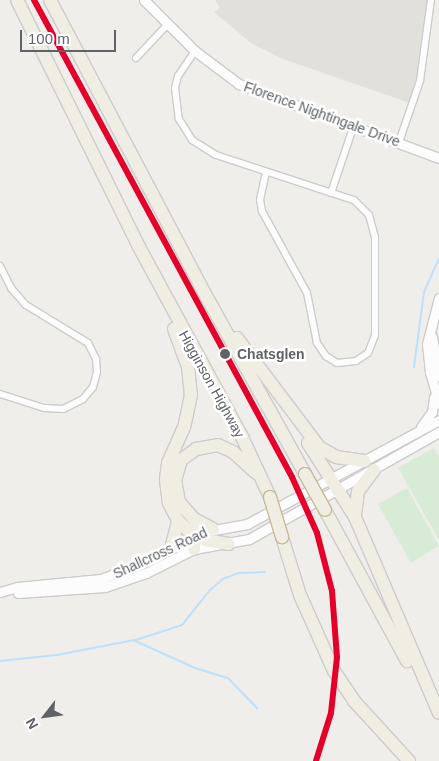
<!DOCTYPE html>
<html>
<head>
<meta charset="utf-8">
<style>
  body { margin:0 }
  #map { position:relative; width:439px; height:761px; overflow:hidden; background:#efeeea; font-family:Arial,sans-serif }
  div>[style] { position:absolute }
  .education>* { inset:0; background:#e2e0da }
  .green>* { inset:0; background:#d8ebd6 }
  .stream>* { height:2px; margin:-1px; padding:0 1px; transform-origin:1px; border-radius:1px; background:#bfe0f9 }
  .roads { filter:drop-shadow(1px 0 #cbcccc) drop-shadow(-1px 0 #cbcccc) drop-shadow(0 1px #cbcccc) drop-shadow(0 -1px #cbcccc) }
  .street>* { height:6px; margin:-3px; padding:0 3px; transform-origin:3px; border-radius:3px; background:#fdfcfc }
  .secondary>* { height:9px; margin:-4.5px; padding:0 4.5px; transform-origin:4.5px; border-radius:4.5px; background:#fdfcfc }
  .highway>* { height:12px; margin:-6px; padding:0 6px; transform-origin:6px; border-radius:6px; background:#f0ede3 }
  .bridges { filter:drop-shadow(1px 0 #c8b996) drop-shadow(-1px 0 #c8b996) drop-shadow(0 1px #c8b996) drop-shadow(0 -1px #c8b996) }
  .highway-bridge>* { height:12px; margin:-6px; padding:0 6px; transform-origin:6px; border-radius:6px; background:#f0ede3 }
  .rail-1>* { height:6px; margin:-3px; padding:0 3px; transform-origin:3px; border-radius:3px; background:#e4002b }
  .dots>* { width:14px; height:14px; translate:-50% -50%; box-sizing:border-box; border:2px solid #fff; border-radius:50% }
  span { translate:-50% -50%; white-space:nowrap; text-align:center; line-height:1.15; -webkit-text-stroke:5px #fff; paint-order:stroke }
  .street-label { font-size:14px; color:#5f6368 }
  .stop-label { font-size:14px; color:#5f6368; font-weight:700 }
  .left { translate:0 -50%; text-align:left }
  .north { position:absolute; left:20px; top:691px; width:50px; height:50px; -webkit-text-stroke:4px #fff; paint-order:stroke; rotate:240deg; font-size:14px; font-weight:700; line-height:20px; text-align:center; color:#5f6368 }
  .north::after { content:''; display:block; margin:auto; width:18px; height:22px; background:#5f6368; clip-path:polygon(50% 0,100% 100%,50% 72%,0 100%) }
  .scale { position:absolute; left:20px; top:30px; width:96px; height:22px; box-sizing:border-box; border:2px solid #5f6368; border-top:0; padding-left:6px; font-size:15px; line-height:18px; white-space:nowrap; color:#5f6368; -webkit-text-stroke:4px #fff; paint-order:stroke }
</style>
</head>
<body>
<div id="map">
  <div class="education">
    <i style="clip-path:polygon(215px 0,432px 0,413px 104px,283px 59px,251px 43px,214px 12px,220px 8px)"></i>
  </div>
  <div class="green">
    <i style="clip-path:polygon(434px 448px,439px 457px,439px 540px,398px 468px)"></i>
    <i style="clip-path:polygon(407px 488px,439px 546px,411px 563px,378px 504px)"></i>
  </div>
  <div class="stream">
    <i style="left:414px;top:367px;width:76px;rotate:-82.4deg"></i>
    <i style="left:424px;top:292px;width:36px;rotate:-66deg"></i>
    <i style="left:133px;top:640px;width:68px;rotate:24.3deg"></i>
    <i style="left:195px;top:668px;width:34px;rotate:17deg"></i>
    <i style="left:228px;top:678px;width:42px;rotate:46deg"></i>
    <i style="left:0;top:661px;width:57px;rotate:-6deg"></i>
    <i style="left:57px;top:655px;width:84px;rotate:-11deg"></i>
    <i style="left:139px;top:639px;width:45px;rotate:-18deg"></i>
    <i style="left:182px;top:625px;width:45px;rotate:-51.3deg"></i>
    <i style="left:210px;top:590px;width:17px;rotate:-40deg"></i>
    <i style="left:223px;top:579px;width:17px;rotate:-21deg"></i>
    <i style="left:239px;top:573px;width:26px;rotate:-2deg"></i>
  </div>
  <div class="roads">
    <div class="street">
      <i style="left:195px;top:51px;width:30px;rotate:124deg"></i>
      <i style="left:178px;top:76px;width:12px;rotate:104deg"></i>
      <i style="left:175px;top:88px;width:31px;rotate:83deg"></i>
      <i style="left:179px;top:119px;width:25px;rotate:58deg"></i>
      <i style="left:192px;top:140px;width:28px;rotate:32deg"></i>
      <i style="left:216px;top:155px;width:145px;rotate:18.1deg"></i>
      <i style="left:354px;top:200px;width:21px;rotate:45deg"></i>
      <i style="left:369px;top:215px;width:23px;rotate:75deg"></i>
      <i style="left:375px;top:237px;width:98px;rotate:90deg"></i>
      <i style="left:375px;top:335px;width:19px;rotate:111deg"></i>
      <i style="left:368px;top:353px;width:14px;rotate:146deg"></i>
      <i style="left:356px;top:361px;width:19px;rotate:174deg"></i>
      <i style="left:337px;top:363px;width:13px;rotate:-148deg"></i>
      <i style="left:326px;top:356px;width:16px;rotate:-125deg"></i>
      <i style="left:317px;top:343px;width:51px;rotate:-101.3deg"></i>
      <i style="left:307px;top:293px;width:94px;rotate:-118.8deg"></i>
      <i style="left:262px;top:211px;width:11px;rotate:-100deg"></i>
      <i style="left:260px;top:200px;width:29px;rotate:-78deg"></i>
      <i style="left:136px;top:58px;width:45px;rotate:-46.8deg"></i>
      <i style="left:399px;top:142px;width:65px;rotate:-71deg"></i>
      <i style="left:420px;top:81px;width:82px;rotate:-82.3deg"></i>
      <i style="left:331px;top:193px;width:72px;rotate:-71.3deg"></i>
      <i style="left:0;top:266px;width:25px;rotate:63deg"></i>
      <i style="left:11px;top:288px;width:23px;rotate:49deg"></i>
      <i style="left:26px;top:305px;width:73px;rotate:31.5deg"></i>
      <i style="left:88px;top:343px;width:18px;rotate:63deg"></i>
      <i style="left:96px;top:359px;width:13px;rotate:86deg"></i>
      <i style="left:97px;top:372px;width:16px;rotate:105deg"></i>
      <i style="left:93px;top:387px;width:16px;rotate:130deg"></i>
      <i style="left:83px;top:399px;width:22px;rotate:153deg"></i>
      <i style="left:63px;top:409px;width:19px;rotate:-177deg"></i>
      <i style="left:44px;top:408px;width:46px;rotate:-162.3deg"></i>
    </div>
    <div class="secondary">
      <i style="left:144px;top:0;width:72px;rotate:45deg"></i>
      <i style="left:195px;top:51px;width:55px;rotate:36.9deg"></i>
      <i style="left:239px;top:84px;width:213px;rotate:20.3deg"></i>
      <i style="left:439px;top:298px;width:48px;rotate:104.6deg"></i>
      <i style="left:427px;top:344px;width:28px;rotate:84deg"></i>
      <i style="left:430px;top:372px;width:33px;rotate:74deg"></i>
      <i style="left:432px;top:337px;width:40px;rotate:80deg"></i>
      <i style="left:421px;top:427px;width:19px;rotate:-54deg"></i>
      <i style="left:432px;top:412px;width:15px;rotate:-82deg"></i>
      <i style="left:208px;top:531px;width:40px;rotate:-10deg"></i>
      <i style="left:247px;top:524px;width:218px;rotate:-28.4deg"></i>
      <i style="left:0;top:592px;width:18px;rotate:-16deg"></i>
      <i style="left:17px;top:587px;width:84px;rotate:-5.4deg"></i>
      <i style="left:101px;top:579px;width:56px;rotate:-21deg"></i>
      <i style="left:153px;top:559px;width:49px;rotate:-28.1deg"></i>
      <i style="left:18px;top:593px;width:87px;rotate:-3.9deg"></i>
      <i style="left:105px;top:587px;width:43px;rotate:-18.9deg"></i>
      <i style="left:146px;top:573px;width:54px;rotate:-26.6deg"></i>
      <i style="left:194px;top:549px;width:56px;rotate:-10.3deg"></i>
      <i style="left:249px;top:539px;width:218px;rotate:-29.4deg"></i>
    </div>
    <div class="highway">
      <i style="left:17px;top:0;width:275px;rotate:63.7deg"></i>
      <i style="left:139px;top:247px;width:216px;rotate:61.5deg"></i>
      <i style="left:242px;top:437px;width:66px;rotate:65deg"></i>
      <i style="left:50px;top:0;width:322px;rotate:62.2deg"></i>
      <i style="left:200px;top:285px;width:216px;rotate:60.9deg"></i>
      <i style="left:174px;top:329px;width:40px;rotate:69.8deg"></i>
      <i style="left:188px;top:367px;width:28px;rotate:84deg"></i>
      <i style="left:191px;top:395px;width:33px;rotate:102deg"></i>
      <i style="left:184px;top:427px;width:39px;rotate:114deg"></i>
      <i style="left:168px;top:463px;width:17px;rotate:97deg"></i>
      <i style="left:166px;top:480px;width:23px;rotate:83deg"></i>
      <i style="left:169px;top:503px;width:20px;rotate:63deg"></i>
      <i style="left:178px;top:521px;width:16px;rotate:43deg"></i>
      <i style="left:190px;top:532px;width:18px;rotate:27deg"></i>
      <i style="left:206px;top:540px;width:23px;rotate:10deg"></i>
      <i style="left:237px;top:338px;width:136px;rotate:53deg"></i>
      <i style="left:319px;top:447px;width:20px;rotate:30deg"></i>
      <i style="left:336px;top:457px;width:29px;rotate:8deg"></i>
      <i style="left:308px;top:443px;width:88px;rotate:57.6deg"></i>
      <i style="left:374px;top:470px;width:26px;rotate:127deg"></i>
      <i style="left:358px;top:491px;width:26px;rotate:97deg"></i>
      <i style="left:355px;top:517px;width:213px;rotate:66.8deg"></i>
      <i style="left:325px;top:510px;width:172px;rotate:61.5deg"></i>
      <i style="left:213px;top:529px;width:21px;rotate:-152deg"></i>
      <i style="left:194px;top:519px;width:23px;rotate:-131deg"></i>
      <i style="left:179px;top:502px;width:22px;rotate:-100deg"></i>
      <i style="left:175px;top:480px;width:21px;rotate:-73deg"></i>
      <i style="left:181px;top:460px;width:19px;rotate:-36deg"></i>
      <i style="left:196px;top:449px;width:22px;rotate:-10deg"></i>
      <i style="left:218px;top:445px;width:17px;rotate:25deg"></i>
      <i style="left:233px;top:452px;width:31px;rotate:42deg"></i>
      <i style="left:282px;top:537px;width:61px;rotate:72.8deg"></i>
      <i style="left:300px;top:595px;width:83px;rotate:65.9deg"></i>
      <i style="left:334px;top:671px;width:37px;rotate:56deg"></i>
      <i style="left:355px;top:702px;width:80px;rotate:47.5deg"></i>
      <i style="left:171px;top:549px;width:29px;rotate:-76deg"></i>
      <i style="left:194px;top:549px;width:21px;rotate:-90deg"></i>
    </div>
  </div>
  <div class="bridges">
    <div class="highway-bridge">
      <i style="left:305px;top:474px;width:41px;rotate:60.9deg"></i>
      <i style="left:270px;top:497px;width:42px;rotate:73.3deg"></i>
    </div>
  </div>
  <div class="rail-1">
    <i style="left:34px;top:0;width:542px;rotate:61.59deg"></i>
    <i style="left:292px;top:477px;width:61px;rotate:65.9deg"></i>
    <i style="left:317px;top:533px;width:60px;rotate:75.5deg"></i>
    <i style="left:332px;top:591px;width:66px;rotate:85.7deg"></i>
    <i style="left:337px;top:657px;width:56px;rotate:96.1deg"></i>
    <i style="left:331px;top:713px;width:50px;rotate:107.4deg"></i>
  </div>
  <div class="dots">
    <i style="left:225px;top:354px;background:#5f6368"></i>
  </div>
  <div class="street-label">
    <span style="left:322px;top:114px;rotate:20deg">Florence Nightingale Drive</span>
    <span style="left:212px;top:384px;rotate:61deg">Higginson Highway</span>
    <span style="left:160px;top:553px;rotate:-25deg">Shallcross Road</span>
  </div>
  <div class="stop-label">
    <span class="left" style="left:237px;top:354px">Chatsglen</span>
  </div>
  <div class="north">N</div>
  <div class="scale">100 m</div>
</div>
</body>
</html>
